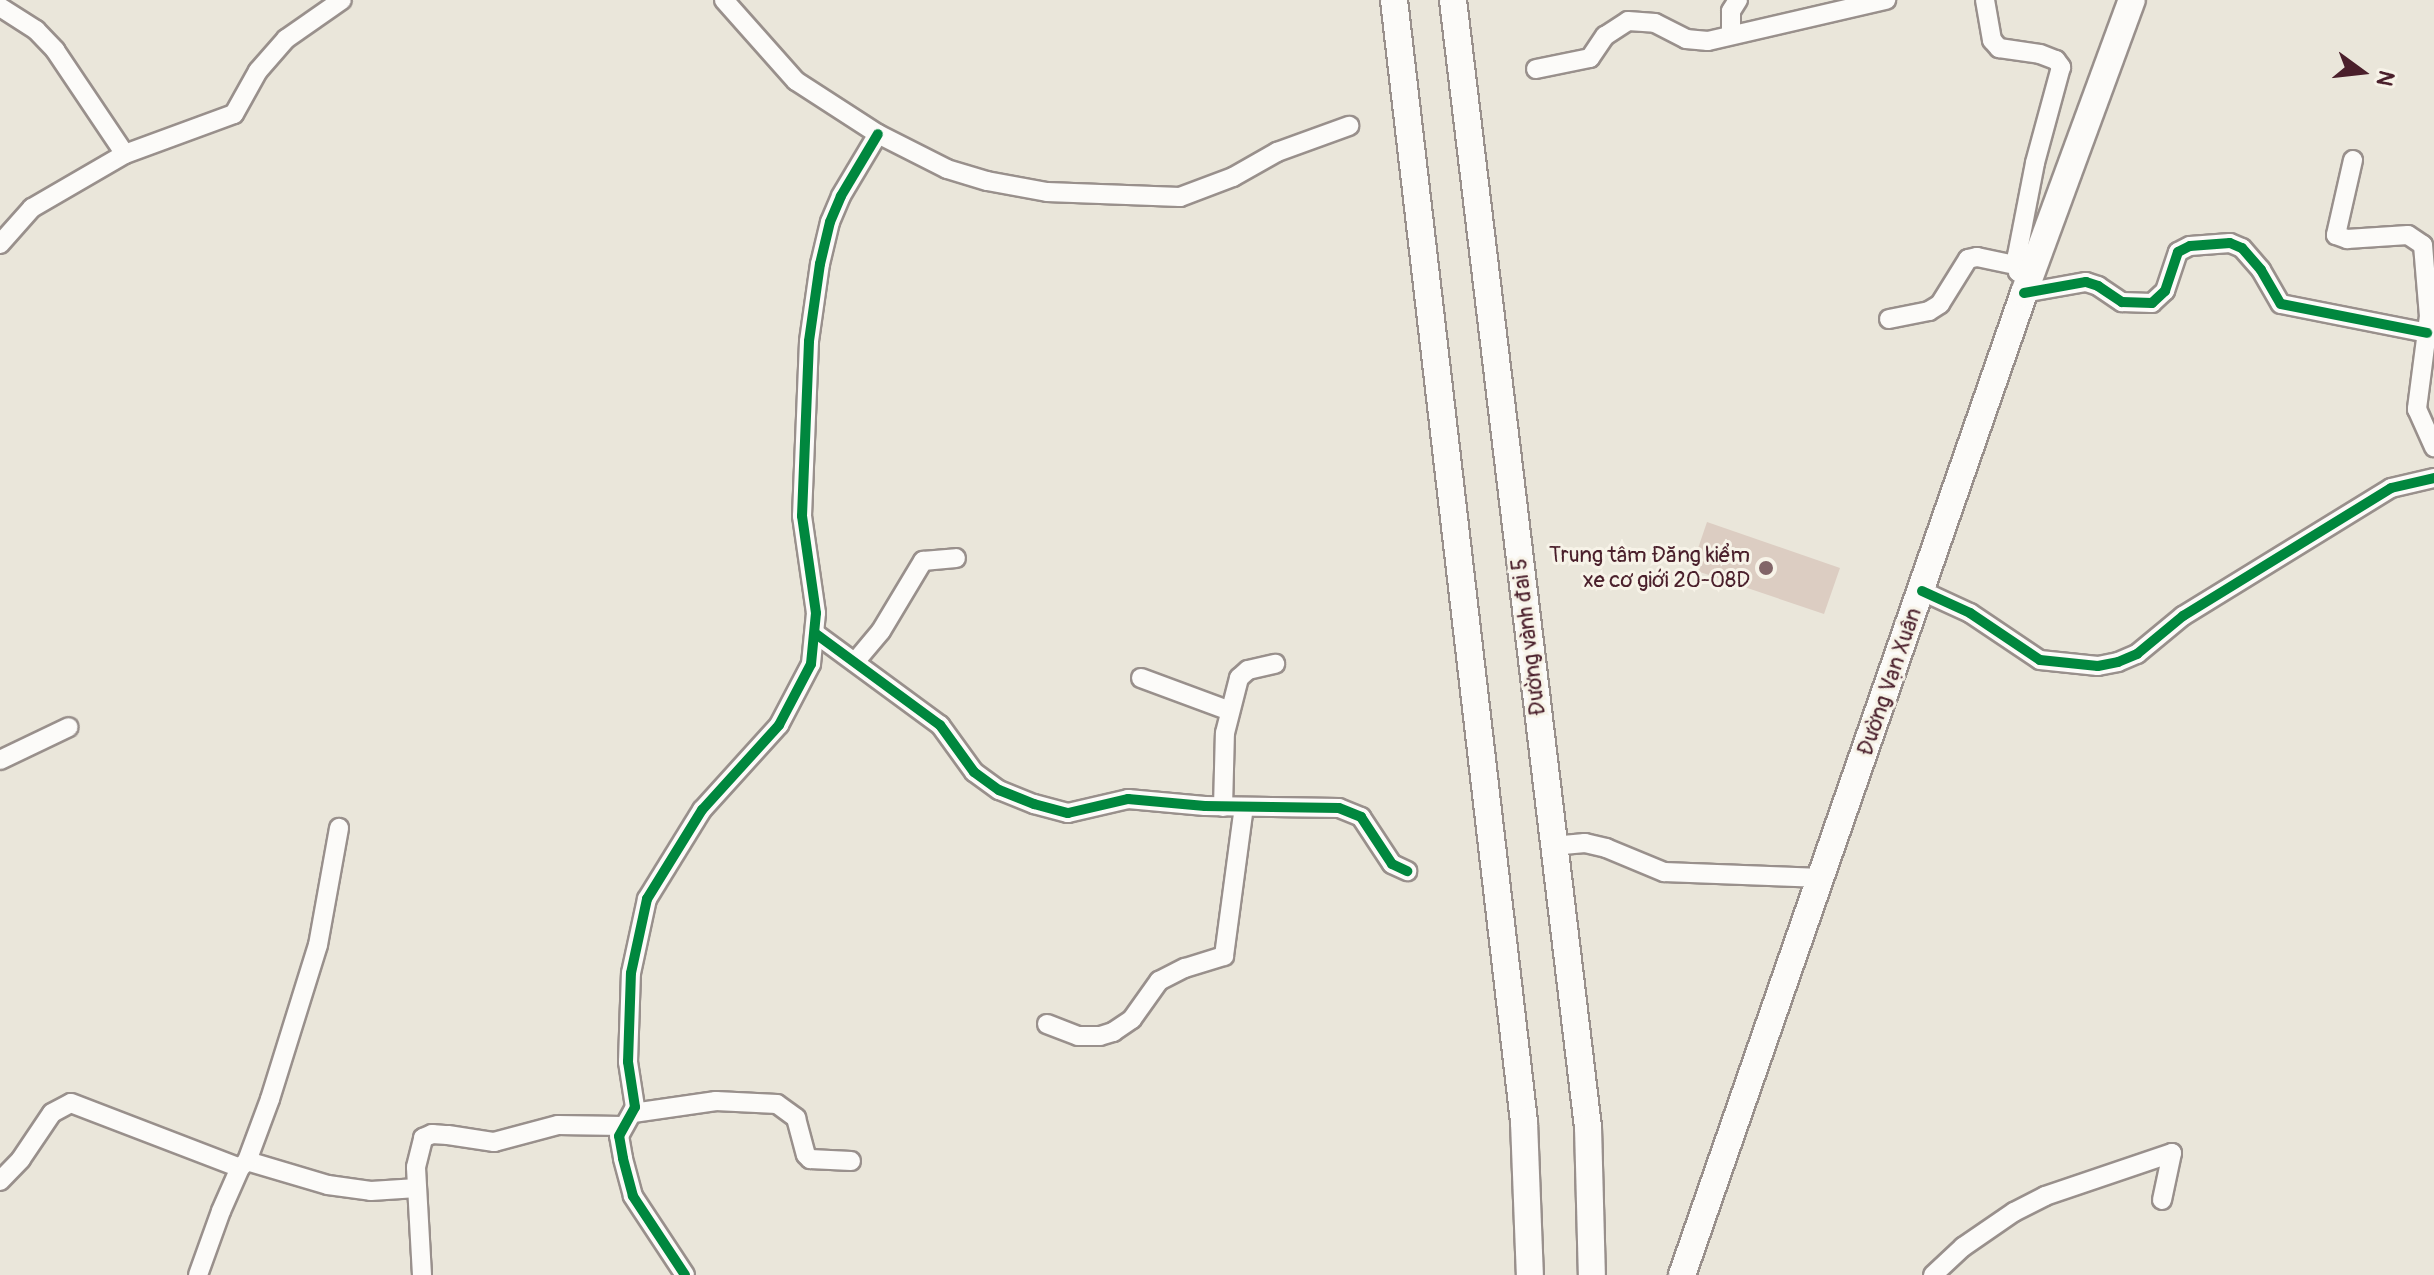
<!DOCTYPE html>
<html>
<head>
<meta charset="utf-8">
<style>
  body { margin:0 }
  #map { position:relative; width:2434px; height:1275px; overflow:hidden; background:#eae6da; font-family:Pangolin,sans-serif }
  div>[style] { position:absolute }
  .building>* { inset:0; background:#dccdc2 }
  .roads { filter:drop-shadow(2px 0 #99908c) drop-shadow(-2px 0 #99908c) drop-shadow(0 2px #99908c) drop-shadow(0 -2px #99908c) }
  .street>* { height:18px; margin:-9px; padding:0 9px; transform-origin:9px; border-radius:9px; background:#fcfbf9 }
  .secondary>* { height:26px; margin:-13px; padding:0 13px; transform-origin:13px; border-radius:13px; background:#fcfbf9 }
  .cycleway>* { height:10px; margin:-5px; padding:0 5px; transform-origin:5px; border-radius:5px; background:#00873e }
  .dots>* { width:22px; height:22px; translate:-50% -50%; box-sizing:border-box; border:4px solid #f7f3e8; border-radius:50% }
  span { translate:-50% -50%; white-space:nowrap; text-align:center; line-height:1.15; -webkit-text-stroke:6px #f7f3e8; paint-order:stroke }
  .poi-label { font-size:22px; color:#4a1f2b }
  .right { translate:-100% -50%; text-align:right }
  .street-label { font-size:22px; color:#4a1f2b }
  .north { position:absolute; left:2322px; top:32px; width:80px; height:80px; -webkit-text-stroke:6px #f7f3e8; paint-order:stroke; rotate:105deg; font-size:22px; font-weight:700; line-height:32px; text-align:center; color:#4a1f2b }
  .north::after { content:''; display:block; margin:auto; width:28px; height:36px; background:#4a1f2b; clip-path:polygon(50% 0,100% 100%,50% 72%,0 100%) }
</style>
</head>
<body>
<div id="map">
  <div class="building">
    <i style="clip-path:polygon(1707px 522px,1840px 568px,1824px 614px,1691px 569px)"></i>
  </div>
  <div class="roads">
    <div class="street">
      <i style="left:724px;top:0;width:108px;rotate:48.4deg"></i>
      <i style="left:796px;top:81px;width:98px;rotate:32.9deg"></i>
      <i style="left:878px;top:134px;width:77px;rotate:26.9deg"></i>
      <i style="left:947px;top:169px;width:42px;rotate:16.7deg"></i>
      <i style="left:987px;top:181px;width:61px;rotate:10.4deg"></i>
      <i style="left:1047px;top:192px;width:133px;rotate:2.2deg"></i>
      <i style="left:1180px;top:197px;width:57px;rotate:-20.7deg"></i>
      <i style="left:1233px;top:177px;width:51px;rotate:-29.6deg"></i>
      <i style="left:1277px;top:152px;width:77px;rotate:-19.9deg"></i>
      <i style="left:1985px;top:0;width:41px;rotate:80.1deg"></i>
      <i style="left:1992px;top:40px;width:11px;rotate:49deg"></i>
      <i style="left:1999px;top:48px;width:41px;rotate:8.3deg"></i>
      <i style="left:2040px;top:54px;width:17px;rotate:21deg"></i>
      <i style="left:2056px;top:60px;width:9px;rotate:54deg"></i>
      <i style="left:2061px;top:67px;width:99px;rotate:105.2deg"></i>
      <i style="left:2035px;top:163px;width:95px;rotate:101deg"></i>
      <i style="left:2017px;top:256px;width:16px;rotate:86deg"></i>
      <i style="left:2018px;top:272px;width:8px;rotate:7deg"></i>
      <i style="left:0;top:7px;width:43px;rotate:32.6deg"></i>
      <i style="left:36px;top:30px;width:28px;rotate:46deg"></i>
      <i style="left:55px;top:50px;width:125px;rotate:56.1deg"></i>
      <i style="left:1731px;top:35px;width:24px;rotate:-90deg"></i>
      <i style="left:1731px;top:11px;width:13px;rotate:-58deg"></i>
      <i style="left:1536px;top:69px;width:55px;rotate:-11.5deg"></i>
      <i style="left:1590px;top:58px;width:27px;rotate:-56deg"></i>
      <i style="left:1605px;top:36px;width:27px;rotate:-33deg"></i>
      <i style="left:1628px;top:21px;width:27px;rotate:4deg"></i>
      <i style="left:1655px;top:23px;width:35px;rotate:27deg"></i>
      <i style="left:1686px;top:39px;width:22px;rotate:5deg"></i>
      <i style="left:1708px;top:41px;width:183px;rotate:-13deg"></i>
      <i style="left:2353px;top:160px;width:77px;rotate:102.8deg"></i>
      <i style="left:2336px;top:235px;width:12px;rotate:20deg"></i>
      <i style="left:2347px;top:239px;width:61px;rotate:-3.8deg"></i>
      <i style="left:2408px;top:235px;width:18px;rotate:34deg"></i>
      <i style="left:2423px;top:245px;width:71px;rotate:85.2deg"></i>
      <i style="left:2429px;top:316px;width:94px;rotate:97.4deg"></i>
      <i style="left:2417px;top:409px;width:42px;rotate:65.9deg"></i>
      <i style="left:0;top:244px;width:48px;rotate:-48.4deg"></i>
      <i style="left:32px;top:208px;width:108px;rotate:-30.1deg"></i>
      <i style="left:125px;top:154px;width:116px;rotate:-20.2deg"></i>
      <i style="left:234px;top:114px;width:49px;rotate:-60.8deg"></i>
      <i style="left:258px;top:71px;width:43px;rotate:-48.8deg"></i>
      <i style="left:286px;top:39px;width:68px;rotate:-34.9deg"></i>
      <i style="left:2024px;top:293px;width:63px;rotate:-10.1deg"></i>
      <i style="left:2086px;top:282px;width:13px;rotate:18deg"></i>
      <i style="left:2098px;top:286px;width:29px;rotate:34deg"></i>
      <i style="left:2122px;top:302px;width:30px;rotate:2deg"></i>
      <i style="left:2152px;top:303px;width:18px;rotate:-43deg"></i>
      <i style="left:2165px;top:291px;width:41px;rotate:-71.6deg"></i>
      <i style="left:2178px;top:252px;width:13px;rotate:-27deg"></i>
      <i style="left:2190px;top:246px;width:40px;rotate:-4.3deg"></i>
      <i style="left:2230px;top:243px;width:13px;rotate:23deg"></i>
      <i style="left:2242px;top:248px;width:29px;rotate:49deg"></i>
      <i style="left:2261px;top:270px;width:39px;rotate:60deg"></i>
      <i style="left:2281px;top:304px;width:149px;rotate:11.2deg"></i>
      <i style="left:1889px;top:319px;width:41px;rotate:-11.3deg"></i>
      <i style="left:1929px;top:311px;width:13px;rotate:-32deg"></i>
      <i style="left:1940px;top:304px;width:53px;rotate:-58.1deg"></i>
      <i style="left:1968px;top:259px;width:9px;rotate:-13deg"></i>
      <i style="left:1977px;top:257px;width:40px;rotate:12deg"></i>
      <i style="left:1922px;top:591px;width:53px;rotate:24.6deg"></i>
      <i style="left:1970px;top:613px;width:84px;rotate:33.9deg"></i>
      <i style="left:2040px;top:660px;width:58px;rotate:5.9deg"></i>
      <i style="left:2098px;top:666px;width:20px;rotate:-11deg"></i>
      <i style="left:2118px;top:662px;width:21px;rotate:-23deg"></i>
      <i style="left:2137px;top:654px;width:60px;rotate:-39.6deg"></i>
      <i style="left:2183px;top:616px;width:244px;rotate:-31.6deg"></i>
      <i style="left:2391px;top:488px;width:44px;rotate:-13.1deg"></i>
      <i style="left:816px;top:634px;width:154px;rotate:36.3deg"></i>
      <i style="left:940px;top:725px;width:58px;rotate:54.1deg"></i>
      <i style="left:974px;top:772px;width:31px;rotate:36deg"></i>
      <i style="left:999px;top:790px;width:38px;rotate:22deg"></i>
      <i style="left:1034px;top:804px;width:35px;rotate:15deg"></i>
      <i style="left:1068px;top:813px;width:62px;rotate:-13.1deg"></i>
      <i style="left:1128px;top:799px;width:77px;rotate:5.2deg"></i>
      <i style="left:1205px;top:806px;width:134px;rotate:0.9deg"></i>
      <i style="left:1339px;top:808px;width:24px;rotate:22deg"></i>
      <i style="left:1361px;top:817px;width:56px;rotate:56.6deg"></i>
      <i style="left:1392px;top:864px;width:17px;rotate:25deg"></i>
      <i style="left:855px;top:662px;width:40px;rotate:-50deg"></i>
      <i style="left:881px;top:631px;width:82px;rotate:-59deg"></i>
      <i style="left:923px;top:561px;width:33px;rotate:-5deg"></i>
      <i style="left:1141px;top:678px;width:95px;rotate:20.3deg"></i>
      <i style="left:0;top:760px;width:76px;rotate:-25.6deg"></i>
      <i style="left:1223px;top:807px;width:74px;rotate:-88.5deg"></i>
      <i style="left:1225px;top:733px;width:57px;rotate:-75.7deg"></i>
      <i style="left:1239px;top:678px;width:12px;rotate:-42deg"></i>
      <i style="left:1248px;top:670px;width:28px;rotate:-13deg"></i>
      <i style="left:1563px;top:845px;width:22px;rotate:-5deg"></i>
      <i style="left:1585px;top:843px;width:22px;rotate:13deg"></i>
      <i style="left:1606px;top:848px;width:63px;rotate:22.5deg"></i>
      <i style="left:1664px;top:872px;width:158px;rotate:2.2deg"></i>
      <i style="left:1047px;top:1024px;width:33px;rotate:21deg"></i>
      <i style="left:1078px;top:1036px;width:22px"></i>
      <i style="left:1100px;top:1036px;width:14px;rotate:-17deg"></i>
      <i style="left:1113px;top:1032px;width:23px;rotate:-34deg"></i>
      <i style="left:1132px;top:1019px;width:47px;rotate:-54.6deg"></i>
      <i style="left:1159px;top:981px;width:29px;rotate:-27deg"></i>
      <i style="left:1185px;top:968px;width:41px;rotate:-17.1deg"></i>
      <i style="left:1224px;top:956px;width:150px;rotate:-82.4deg"></i>
      <i style="left:633px;top:1113px;width:84px;rotate:-8.2deg"></i>
      <i style="left:716px;top:1101px;width:61px;rotate:2.8deg"></i>
      <i style="left:777px;top:1104px;width:24px;rotate:36deg"></i>
      <i style="left:796px;top:1118px;width:38px;rotate:75deg"></i>
      <i style="left:806px;top:1155px;width:6px;rotate:45deg"></i>
      <i style="left:810px;top:1159px;width:41px;rotate:2.8deg"></i>
      <i style="left:247px;top:1161px;width:84px;rotate:16.5deg"></i>
      <i style="left:328px;top:1185px;width:43px;rotate:7.9deg"></i>
      <i style="left:371px;top:1191px;width:46px;rotate:-3.7deg"></i>
      <i style="left:0;top:1181px;width:30px;rotate:-46deg"></i>
      <i style="left:21px;top:1159px;width:55px;rotate:-56deg"></i>
      <i style="left:52px;top:1113px;width:21px;rotate:-28deg"></i>
      <i style="left:71px;top:1103px;width:181px;rotate:21deg"></i>
      <i style="left:198px;top:1275px;width:68px;rotate:-70.2deg"></i>
      <i style="left:221px;top:1211px;width:47px;rotate:-66.2deg"></i>
      <i style="left:240px;top:1168px;width:10px;rotate:-45deg"></i>
      <i style="left:247px;top:1161px;width:66px;rotate:-69.6deg"></i>
      <i style="left:270px;top:1099px;width:161px;rotate:-72.7deg"></i>
      <i style="left:318px;top:945px;width:119px;rotate:-79.8deg"></i>
      <i style="left:422px;top:1275px;width:108px;rotate:-93.2deg"></i>
      <i style="left:416px;top:1167px;width:30px;rotate:-76deg"></i>
      <i style="left:423px;top:1138px;width:10px;rotate:-24deg"></i>
      <i style="left:432px;top:1134px;width:16px;rotate:4deg"></i>
      <i style="left:448px;top:1135px;width:47px;rotate:8.7deg"></i>
      <i style="left:494px;top:1142px;width:66px;rotate:-14.9deg"></i>
      <i style="left:558px;top:1125px;width:64px;rotate:0.9deg"></i>
      <i style="left:685px;top:1275px;width:95px;rotate:-123.4deg"></i>
      <i style="left:633px;top:1196px;width:39px;rotate:-105deg"></i>
      <i style="left:623px;top:1158px;width:22px;rotate:-100deg"></i>
      <i style="left:619px;top:1136px;width:33px;rotate:-61deg"></i>
      <i style="left:635px;top:1107px;width:46px;rotate:-98.8deg"></i>
      <i style="left:628px;top:1062px;width:89px;rotate:-88.1deg"></i>
      <i style="left:631px;top:973px;width:76px;rotate:-77.8deg"></i>
      <i style="left:647px;top:899px;width:105px;rotate:-58.3deg"></i>
      <i style="left:702px;top:810px;width:115px;rotate:-47.8deg"></i>
      <i style="left:779px;top:725px;width:69px;rotate:-62.3deg"></i>
      <i style="left:811px;top:664px;width:51px;rotate:-84.4deg"></i>
      <i style="left:816px;top:613px;width:98px;rotate:-98.2deg"></i>
      <i style="left:802px;top:516px;width:175px;rotate:-87.7deg"></i>
      <i style="left:809px;top:341px;width:78px;rotate:-81.9deg"></i>
      <i style="left:820px;top:264px;width:43px;rotate:-76.6deg"></i>
      <i style="left:830px;top:222px;width:28px;rotate:-67deg"></i>
      <i style="left:841px;top:196px;width:72px;rotate:-59.2deg"></i>
      <i style="left:1933px;top:1275px;width:41px;rotate:-43deg"></i>
      <i style="left:1963px;top:1247px;width:62px;rotate:-34.5deg"></i>
      <i style="left:2014px;top:1212px;width:35px;rotate:-27deg"></i>
      <i style="left:2045px;top:1196px;width:134px;rotate:-18.7deg"></i>
      <i style="left:2172px;top:1153px;width:48px;rotate:102deg"></i>
    </div>
    <div class="secondary">
      <i style="left:1394px;top:0;width:1130px;rotate:83.39deg"></i>
      <i style="left:1524px;top:1122px;width:153px;rotate:87.8deg"></i>
      <i style="left:1453px;top:0;width:1135px;rotate:83.17deg"></i>
      <i style="left:1588px;top:1127px;width:148px;rotate:88.5deg"></i>
      <i style="left:1682px;top:1275px;width:1040px;rotate:-70.8deg"></i>
      <i style="left:2024px;top:293px;width:312px;rotate:-69.8deg"></i>
    </div>
  </div>
  <div class="cycleway">
    <i style="left:2024px;top:293px;width:63px;rotate:-10.1deg"></i>
    <i style="left:2086px;top:282px;width:13px;rotate:18deg"></i>
    <i style="left:2098px;top:286px;width:29px;rotate:34deg"></i>
    <i style="left:2122px;top:302px;width:30px;rotate:2deg"></i>
    <i style="left:2152px;top:303px;width:18px;rotate:-43deg"></i>
    <i style="left:2165px;top:291px;width:41px;rotate:-71.6deg"></i>
    <i style="left:2178px;top:252px;width:13px;rotate:-27deg"></i>
    <i style="left:2190px;top:246px;width:40px;rotate:-4.3deg"></i>
    <i style="left:2230px;top:243px;width:13px;rotate:23deg"></i>
    <i style="left:2242px;top:248px;width:29px;rotate:49deg"></i>
    <i style="left:2261px;top:270px;width:39px;rotate:60deg"></i>
    <i style="left:2281px;top:304px;width:149px;rotate:11.2deg"></i>
    <i style="left:1922px;top:591px;width:53px;rotate:24.6deg"></i>
    <i style="left:1970px;top:613px;width:84px;rotate:33.9deg"></i>
    <i style="left:2040px;top:660px;width:58px;rotate:5.9deg"></i>
    <i style="left:2098px;top:666px;width:20px;rotate:-11deg"></i>
    <i style="left:2118px;top:662px;width:21px;rotate:-23deg"></i>
    <i style="left:2137px;top:654px;width:60px;rotate:-39.6deg"></i>
    <i style="left:2183px;top:616px;width:244px;rotate:-31.6deg"></i>
    <i style="left:2391px;top:488px;width:44px;rotate:-13.1deg"></i>
    <i style="left:816px;top:634px;width:154px;rotate:36.3deg"></i>
    <i style="left:940px;top:725px;width:58px;rotate:54.1deg"></i>
    <i style="left:974px;top:772px;width:31px;rotate:36deg"></i>
    <i style="left:999px;top:790px;width:38px;rotate:22deg"></i>
    <i style="left:1034px;top:804px;width:35px;rotate:15deg"></i>
    <i style="left:1068px;top:813px;width:62px;rotate:-13.1deg"></i>
    <i style="left:1128px;top:799px;width:77px;rotate:5.2deg"></i>
    <i style="left:1205px;top:806px;width:134px;rotate:0.9deg"></i>
    <i style="left:1339px;top:808px;width:24px;rotate:22deg"></i>
    <i style="left:1361px;top:817px;width:56px;rotate:56.6deg"></i>
    <i style="left:1392px;top:864px;width:17px;rotate:25deg"></i>
    <i style="left:685px;top:1275px;width:95px;rotate:-123.4deg"></i>
    <i style="left:633px;top:1196px;width:39px;rotate:-105deg"></i>
    <i style="left:623px;top:1158px;width:22px;rotate:-100deg"></i>
    <i style="left:619px;top:1136px;width:33px;rotate:-61deg"></i>
    <i style="left:635px;top:1107px;width:46px;rotate:-98.8deg"></i>
    <i style="left:628px;top:1062px;width:89px;rotate:-88.1deg"></i>
    <i style="left:631px;top:973px;width:76px;rotate:-77.8deg"></i>
    <i style="left:647px;top:899px;width:105px;rotate:-58.3deg"></i>
    <i style="left:702px;top:810px;width:115px;rotate:-47.8deg"></i>
    <i style="left:779px;top:725px;width:69px;rotate:-62.3deg"></i>
    <i style="left:811px;top:664px;width:51px;rotate:-84.4deg"></i>
    <i style="left:816px;top:613px;width:98px;rotate:-98.2deg"></i>
    <i style="left:802px;top:516px;width:175px;rotate:-87.7deg"></i>
    <i style="left:809px;top:341px;width:78px;rotate:-81.9deg"></i>
    <i style="left:820px;top:264px;width:43px;rotate:-76.6deg"></i>
    <i style="left:830px;top:222px;width:28px;rotate:-67deg"></i>
    <i style="left:841px;top:196px;width:72px;rotate:-59.2deg"></i>
  </div>
  <div class="dots">
    <i style="left:1766px;top:568px;background:#826568"></i>
  </div>
  <div class="poi-label">
    <span class="right" style="left:1750px;top:568px">Trung tâm Đăng kiểm<br>xe cơ giới 20-08D</span>
  </div>
  <div class="street-label">
    <span style="left:1529px;top:637px;rotate:-97deg">Đường vành đai 5</span>
    <span style="left:1890px;top:682px;rotate:-71deg">Đường Vạn Xuân</span>
  </div>
  <div class="north">N</div>
</div>
</body>
</html>
